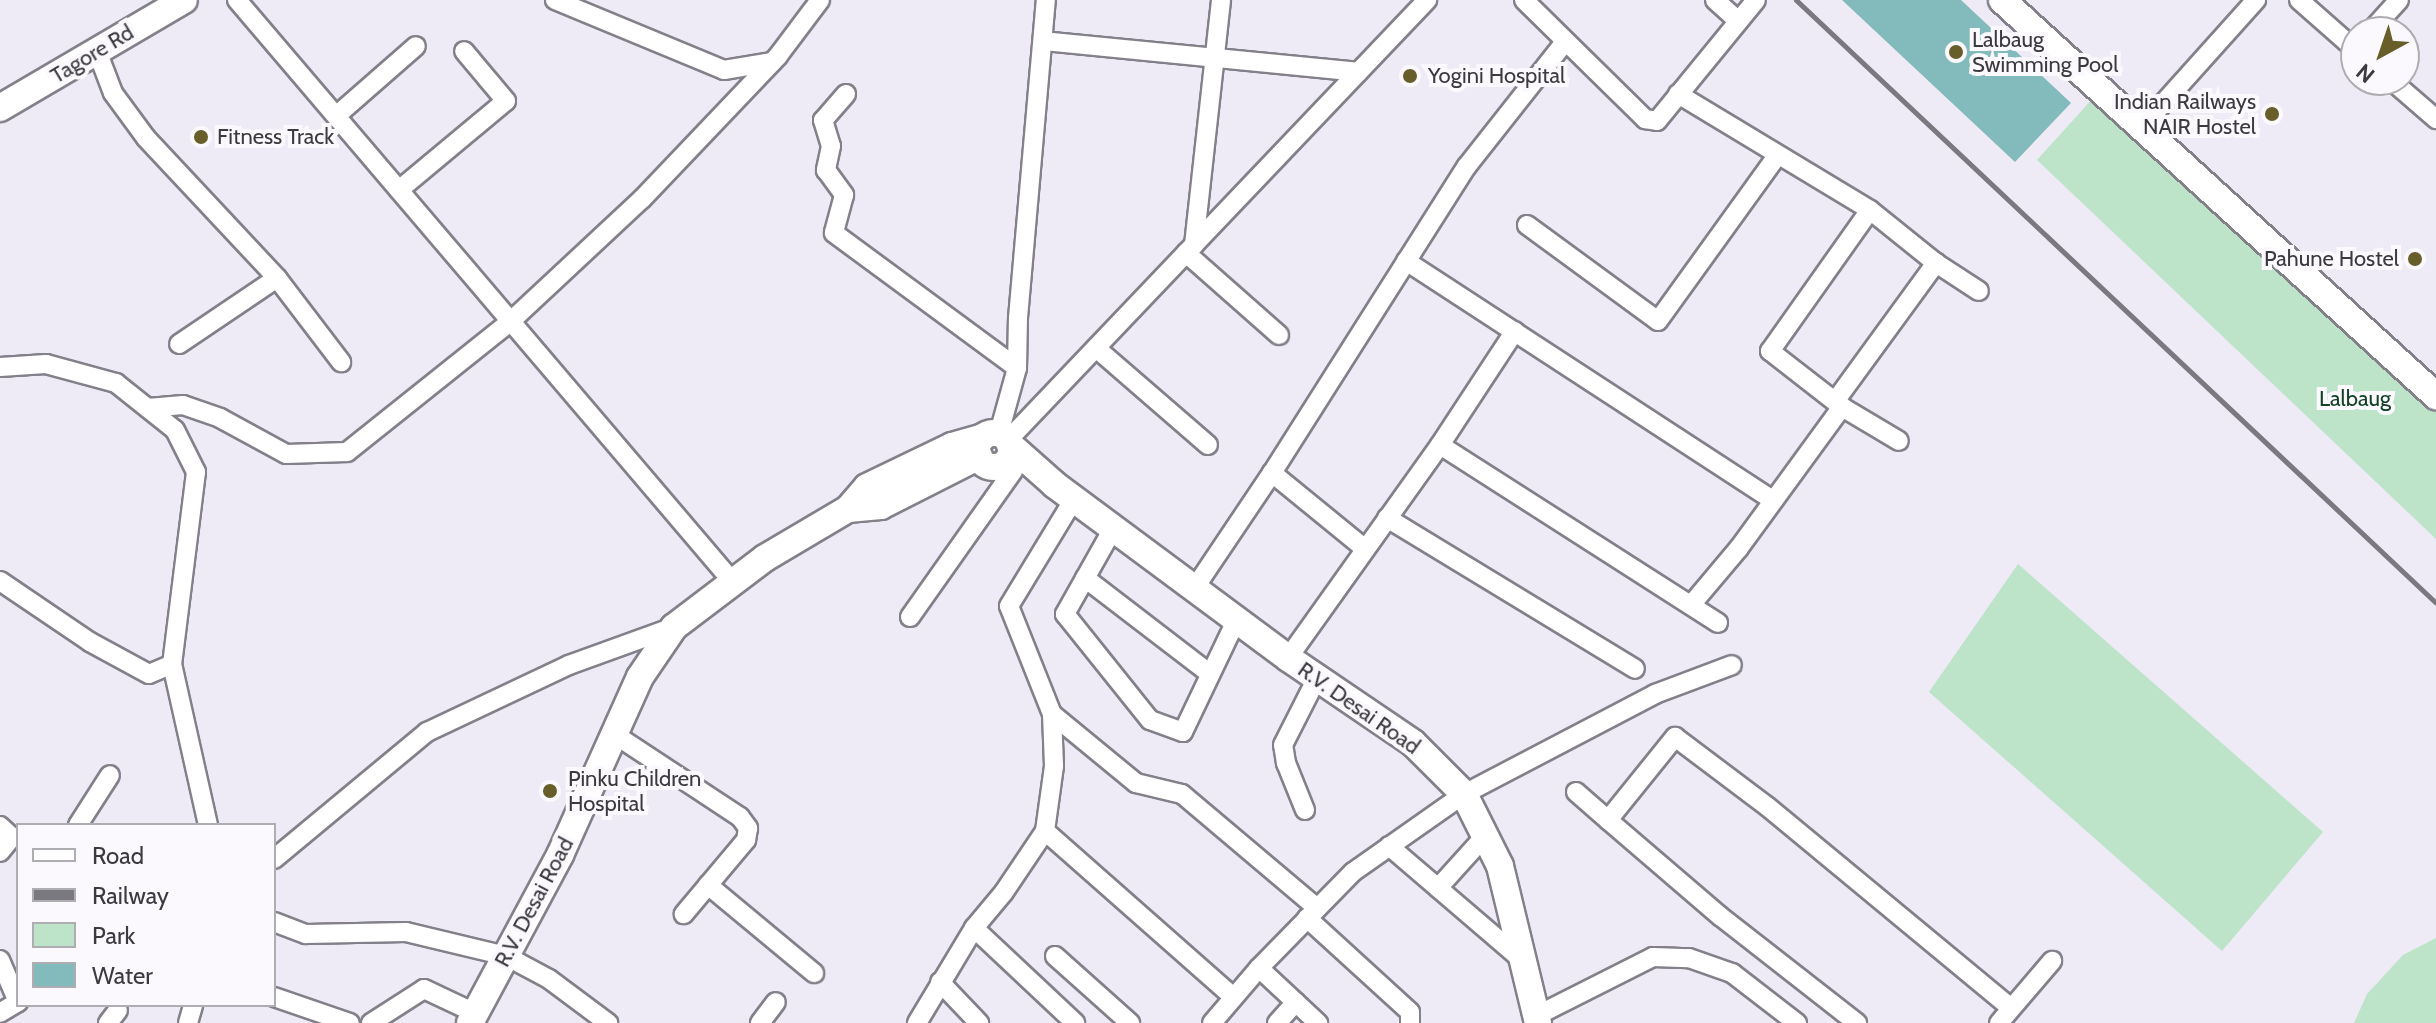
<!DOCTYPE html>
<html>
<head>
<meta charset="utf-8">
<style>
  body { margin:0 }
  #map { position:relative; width:2436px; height:1023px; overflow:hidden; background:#eeebf6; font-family:Cabin,sans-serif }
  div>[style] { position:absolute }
  .green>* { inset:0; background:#bde3c8 }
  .water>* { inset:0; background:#83babb }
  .roads { filter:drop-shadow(2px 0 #83808a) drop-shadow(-2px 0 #83808a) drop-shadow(0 2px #83808a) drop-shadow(0 -2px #83808a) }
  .street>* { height:18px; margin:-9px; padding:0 9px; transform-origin:9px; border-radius:9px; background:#fff }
  .secondary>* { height:26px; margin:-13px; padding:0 13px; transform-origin:13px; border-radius:13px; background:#fff }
  .secondary>.ring { margin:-13px; padding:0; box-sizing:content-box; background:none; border:26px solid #fff; border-radius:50% }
  .rail>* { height:5px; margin:-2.5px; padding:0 2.5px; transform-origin:2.5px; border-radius:2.5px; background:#7b7980 }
  .dots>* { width:22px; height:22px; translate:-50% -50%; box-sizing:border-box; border:4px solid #fbf9fe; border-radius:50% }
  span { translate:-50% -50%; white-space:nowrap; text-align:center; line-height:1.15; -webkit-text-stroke:8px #fbf9fe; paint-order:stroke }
  .poi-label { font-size:22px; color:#3b3a3e }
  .left { translate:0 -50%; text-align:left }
  .right { translate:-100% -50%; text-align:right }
  .street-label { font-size:22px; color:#3b3a3e }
  .park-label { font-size:22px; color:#134227 }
  .legend { position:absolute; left:16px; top:823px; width:260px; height:184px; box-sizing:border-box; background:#fbf9fe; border:2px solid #aeadb1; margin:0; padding:10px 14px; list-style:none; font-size:24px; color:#3b3a3e }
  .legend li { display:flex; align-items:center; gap:16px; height:40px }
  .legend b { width:40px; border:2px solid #aeadb1 }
  .north { position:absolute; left:2340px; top:16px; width:80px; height:80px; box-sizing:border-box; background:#fbf9fe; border:2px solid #aeadb1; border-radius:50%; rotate:220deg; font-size:22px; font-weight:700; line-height:32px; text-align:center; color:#3b3a3e }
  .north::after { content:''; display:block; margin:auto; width:28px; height:36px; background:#675e2a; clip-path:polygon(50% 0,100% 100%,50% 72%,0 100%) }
</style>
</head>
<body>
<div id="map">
  <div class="green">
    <i style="clip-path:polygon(2094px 97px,2436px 411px,2436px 539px,2037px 160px)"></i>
    <i style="clip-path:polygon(2018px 564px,2323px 832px,2222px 951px,1929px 692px)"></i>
    <i style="clip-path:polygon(2436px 938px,2436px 1023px,2354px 1023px,2367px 994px,2403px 955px)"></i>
  </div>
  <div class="water">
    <i style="clip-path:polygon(1842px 0,1961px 0,2071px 103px,2015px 162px)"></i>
  </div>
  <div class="roads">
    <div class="street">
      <i style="left:237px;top:0;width:763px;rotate:49.57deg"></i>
      <i style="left:555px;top:0;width:183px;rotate:22.5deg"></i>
      <i style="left:724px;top:70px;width:49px;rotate:-9.5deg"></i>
      <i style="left:1524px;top:0;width:170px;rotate:44.5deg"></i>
      <i style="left:1645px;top:119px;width:12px;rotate:9deg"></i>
      <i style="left:1657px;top:121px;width:156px;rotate:-50.7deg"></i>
      <i style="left:1715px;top:0;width:31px;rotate:42deg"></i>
      <i style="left:2299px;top:0;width:76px;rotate:41.3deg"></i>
      <i style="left:2370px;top:32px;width:43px;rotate:-47.8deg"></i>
      <i style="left:1043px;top:41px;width:317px;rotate:5.6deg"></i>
      <i style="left:97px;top:51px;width:45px;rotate:69.1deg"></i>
      <i style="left:113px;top:93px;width:56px;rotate:53.7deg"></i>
      <i style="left:146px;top:138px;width:192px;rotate:46.9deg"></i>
      <i style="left:277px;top:278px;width:118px;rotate:146deg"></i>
      <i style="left:2391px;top:80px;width:60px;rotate:40.9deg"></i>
      <i style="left:846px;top:94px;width:35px;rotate:131deg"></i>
      <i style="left:823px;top:120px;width:27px;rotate:73deg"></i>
      <i style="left:831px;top:146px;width:25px;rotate:102deg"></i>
      <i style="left:826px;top:170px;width:31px;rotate:54deg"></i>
      <i style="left:844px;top:195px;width:39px;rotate:105deg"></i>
      <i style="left:834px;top:233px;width:227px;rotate:36.4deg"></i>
      <i style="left:1678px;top:94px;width:224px;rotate:31.1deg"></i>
      <i style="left:1870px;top:210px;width:85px;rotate:38.8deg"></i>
      <i style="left:1936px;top:263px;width:51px;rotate:33.1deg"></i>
      <i style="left:336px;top:116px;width:106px;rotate:-41.2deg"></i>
      <i style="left:2142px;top:127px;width:171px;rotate:-48.1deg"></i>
      <i style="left:399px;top:190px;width:139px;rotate:-39.8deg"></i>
      <i style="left:506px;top:101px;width:65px;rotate:-130deg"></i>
      <i style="left:1870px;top:210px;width:173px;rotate:125.3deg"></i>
      <i style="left:1770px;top:351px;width:91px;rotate:37.9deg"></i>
      <i style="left:1842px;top:407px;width:66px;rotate:30.8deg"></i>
      <i style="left:1527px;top:225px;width:162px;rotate:36.2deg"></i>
      <i style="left:1658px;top:321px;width:203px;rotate:-54.2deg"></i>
      <i style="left:1194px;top:245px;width:246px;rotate:-83.7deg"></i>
      <i style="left:1186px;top:253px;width:124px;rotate:41.4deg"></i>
      <i style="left:1406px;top:261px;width:438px;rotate:33.1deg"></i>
      <i style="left:277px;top:278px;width:106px;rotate:52.7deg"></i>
      <i style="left:1096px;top:348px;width:148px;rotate:40.9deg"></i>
      <i style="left:0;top:367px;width:46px;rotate:-3.7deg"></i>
      <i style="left:46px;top:364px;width:73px;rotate:15.2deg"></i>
      <i style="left:116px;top:383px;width:75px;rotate:38.5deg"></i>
      <i style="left:175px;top:430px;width:47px;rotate:63.4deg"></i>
      <i style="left:196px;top:472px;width:193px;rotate:97.1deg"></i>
      <i style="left:172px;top:664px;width:165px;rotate:77.4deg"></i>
      <i style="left:1836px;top:400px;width:170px;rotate:-53.9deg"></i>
      <i style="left:148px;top:408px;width:35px;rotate:-5deg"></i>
      <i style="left:183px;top:405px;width:39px;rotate:19deg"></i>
      <i style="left:220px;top:418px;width:75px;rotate:28.6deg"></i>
      <i style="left:286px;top:454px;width:61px;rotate:-1.9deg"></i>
      <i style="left:347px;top:452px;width:210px;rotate:-38.6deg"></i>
      <i style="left:511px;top:321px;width:179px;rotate:-43deg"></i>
      <i style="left:642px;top:199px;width:197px;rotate:-46.4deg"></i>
      <i style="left:778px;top:56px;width:70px;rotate:-53.1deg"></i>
      <i style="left:999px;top:433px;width:67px;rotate:-74.5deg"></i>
      <i style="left:1017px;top:368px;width:50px;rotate:-88.9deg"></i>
      <i style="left:1018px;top:318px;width:319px;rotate:-85deg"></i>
      <i style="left:1008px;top:440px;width:608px;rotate:-46.4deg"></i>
      <i style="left:1440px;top:445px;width:330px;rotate:32.6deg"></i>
      <i style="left:1387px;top:518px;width:290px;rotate:31.3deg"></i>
      <i style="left:1114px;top:527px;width:100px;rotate:119.4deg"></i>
      <i style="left:1065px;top:614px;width:136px;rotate:51.3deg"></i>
      <i style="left:1150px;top:720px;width:35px;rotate:20deg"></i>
      <i style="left:1183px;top:732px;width:125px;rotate:-64.5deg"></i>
      <i style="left:1364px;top:548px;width:119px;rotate:-140.8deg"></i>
      <i style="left:1272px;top:473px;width:364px;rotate:-57.6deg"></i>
      <i style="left:1467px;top:166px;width:158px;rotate:-51.7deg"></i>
      <i style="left:1085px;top:578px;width:156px;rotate:37.5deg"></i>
      <i style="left:0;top:581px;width:109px;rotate:34.1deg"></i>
      <i style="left:90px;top:642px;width:67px;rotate:28.5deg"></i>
      <i style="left:149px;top:674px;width:25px;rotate:-23deg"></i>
      <i style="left:1196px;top:586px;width:136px;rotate:-56.1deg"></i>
      <i style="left:1691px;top:605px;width:75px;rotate:-49.9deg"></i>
      <i style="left:1739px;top:548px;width:175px;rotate:-53.9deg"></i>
      <i style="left:910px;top:617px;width:179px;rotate:-54.8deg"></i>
      <i style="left:1288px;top:658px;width:262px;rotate:-54.5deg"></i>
      <i style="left:1440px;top:445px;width:136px;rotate:-56.7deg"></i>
      <i style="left:1052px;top:714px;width:109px;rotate:39.4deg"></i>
      <i style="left:1136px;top:783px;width:47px;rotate:13.4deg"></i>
      <i style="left:1182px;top:794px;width:177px;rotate:40.2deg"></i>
      <i style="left:614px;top:734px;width:151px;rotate:33.4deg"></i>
      <i style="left:740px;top:817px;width:14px;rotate:54deg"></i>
      <i style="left:748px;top:828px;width:12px;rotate:99deg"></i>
      <i style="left:746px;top:840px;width:97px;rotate:130deg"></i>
      <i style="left:1576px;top:792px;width:43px;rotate:41.2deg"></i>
      <i style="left:1608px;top:820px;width:107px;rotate:-51.1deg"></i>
      <i style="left:1675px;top:737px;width:116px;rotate:37deg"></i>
      <i style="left:1768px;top:807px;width:315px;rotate:39.6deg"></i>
      <i style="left:1305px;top:810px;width:51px;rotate:-112deg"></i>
      <i style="left:1286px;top:763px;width:18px;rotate:-99deg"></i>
      <i style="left:1283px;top:745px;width:75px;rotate:-63.1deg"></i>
      <i style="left:1608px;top:820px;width:148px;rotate:40.6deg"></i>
      <i style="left:1720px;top:916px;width:174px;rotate:38deg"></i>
      <i style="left:78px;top:825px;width:59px;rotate:-57.4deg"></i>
      <i style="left:0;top:826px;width:16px;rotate:43deg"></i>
      <i style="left:12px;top:837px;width:19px;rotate:129deg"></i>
      <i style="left:1045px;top:831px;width:251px;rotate:41.4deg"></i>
      <i style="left:1389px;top:846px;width:177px;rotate:40.6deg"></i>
      <i style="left:274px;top:859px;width:199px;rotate:-39.7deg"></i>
      <i style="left:427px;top:732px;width:157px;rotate:-25.3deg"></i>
      <i style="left:569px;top:665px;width:112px;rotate:-19.9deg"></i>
      <i style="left:708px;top:885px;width:138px;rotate:39.7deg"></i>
      <i style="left:1438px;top:888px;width:70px;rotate:-47.9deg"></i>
      <i style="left:1307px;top:918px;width:139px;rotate:42.4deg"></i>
      <i style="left:1410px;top:1012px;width:11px;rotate:90deg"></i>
      <i style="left:274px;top:922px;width:34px;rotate:21deg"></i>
      <i style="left:306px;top:934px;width:100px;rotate:-1.1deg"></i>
      <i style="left:406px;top:932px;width:103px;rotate:13.5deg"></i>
      <i style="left:506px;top:956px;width:49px;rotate:28.1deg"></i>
      <i style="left:549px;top:979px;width:74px;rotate:36.7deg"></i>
      <i style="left:974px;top:928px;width:139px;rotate:43.2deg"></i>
      <i style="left:1055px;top:956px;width:101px;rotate:41.8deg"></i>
      <i style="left:0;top:960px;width:46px;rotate:66.8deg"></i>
      <i style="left:18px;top:1002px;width:21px;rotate:149deg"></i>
      <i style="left:1259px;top:968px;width:81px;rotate:43deg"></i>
      <i style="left:940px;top:982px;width:57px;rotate:46.4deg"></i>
      <i style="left:274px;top:997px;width:80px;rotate:18.9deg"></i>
      <i style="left:1536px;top:1016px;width:131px;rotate:-26.8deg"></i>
      <i style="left:1653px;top:957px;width:36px;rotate:2deg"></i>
      <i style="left:1689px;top:958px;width:46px;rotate:19.2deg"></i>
      <i style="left:1732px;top:973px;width:82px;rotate:37.6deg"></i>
      <i style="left:108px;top:1023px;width:16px;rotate:-52deg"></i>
      <i style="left:188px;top:1023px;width:19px;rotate:-74deg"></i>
      <i style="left:371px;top:1023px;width:63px;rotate:-32.7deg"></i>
      <i style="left:424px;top:989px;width:56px;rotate:25.2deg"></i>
      <i style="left:760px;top:1023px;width:26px;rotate:-53deg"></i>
      <i style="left:917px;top:1023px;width:111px;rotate:-59deg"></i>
      <i style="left:974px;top:928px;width:47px;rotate:-50.2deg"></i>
      <i style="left:1004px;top:892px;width:73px;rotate:-56.1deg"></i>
      <i style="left:1045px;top:831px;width:66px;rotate:-82.1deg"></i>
      <i style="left:1054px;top:766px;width:52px;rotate:-92.2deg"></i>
      <i style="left:1052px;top:714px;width:116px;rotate:-111.7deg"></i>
      <i style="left:1009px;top:606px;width:125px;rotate:-58.7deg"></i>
      <i style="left:1212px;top:1023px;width:72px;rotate:-49.5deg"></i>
      <i style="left:1259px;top:968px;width:134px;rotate:-45.6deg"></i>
      <i style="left:1353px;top:872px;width:136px;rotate:-35.1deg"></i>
      <i style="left:1464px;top:794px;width:216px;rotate:-27.6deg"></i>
      <i style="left:1655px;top:694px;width:82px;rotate:-20.6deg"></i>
      <i style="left:1277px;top:1023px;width:28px;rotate:-48deg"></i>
      <i style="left:1999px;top:1023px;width:82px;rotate:-49.5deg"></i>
    </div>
    <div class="secondary">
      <i style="left:2002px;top:0;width:588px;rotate:42.38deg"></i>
      <i style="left:0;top:108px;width:213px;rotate:-30.4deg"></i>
      <i class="ring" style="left:977px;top:433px;width:8px;height:8px"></i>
      <i style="left:1010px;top:445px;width:60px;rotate:41.6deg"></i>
      <i style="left:1055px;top:485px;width:290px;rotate:36.6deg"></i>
      <i style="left:1288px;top:658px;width:151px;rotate:34.2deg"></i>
      <i style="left:1413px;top:743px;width:72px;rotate:45deg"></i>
      <i style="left:1464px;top:794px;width:80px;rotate:63.4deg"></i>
      <i style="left:1500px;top:866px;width:162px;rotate:76.4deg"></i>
      <i style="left:848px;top:509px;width:33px;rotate:-5deg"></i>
      <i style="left:881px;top:506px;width:110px;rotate:-27deg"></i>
      <i style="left:470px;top:1023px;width:191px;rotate:-61.8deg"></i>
      <i style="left:560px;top:855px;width:195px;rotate:-65.8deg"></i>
      <i style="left:640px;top:677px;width:60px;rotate:-55.8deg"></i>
      <i style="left:674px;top:627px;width:114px;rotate:-37.2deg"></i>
      <i style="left:765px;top:558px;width:96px;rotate:-30.6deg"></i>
      <i style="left:848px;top:509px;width:29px;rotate:-49deg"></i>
      <i style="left:867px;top:487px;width:94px;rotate:-25.8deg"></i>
      <i style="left:952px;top:446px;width:32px;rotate:-16deg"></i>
    </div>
  </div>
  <div class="rail">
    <i style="left:1796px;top:0;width:879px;rotate:43.29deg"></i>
  </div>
  <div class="dots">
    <i style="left:1956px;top:52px;background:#675e2a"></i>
    <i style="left:1410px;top:76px;background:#675e2a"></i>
    <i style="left:2272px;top:114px;background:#675e2a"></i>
    <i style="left:201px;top:137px;background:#675e2a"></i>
    <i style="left:2415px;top:259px;background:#675e2a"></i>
    <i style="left:550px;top:791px;background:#675e2a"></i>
  </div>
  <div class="poi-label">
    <span class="left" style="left:1972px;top:52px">Lalbaug<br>Swimming Pool</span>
    <span class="left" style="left:1428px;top:76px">Yogini Hospital</span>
    <span class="right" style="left:2256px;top:114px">Indian Railways<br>NAIR Hostel</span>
    <span class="left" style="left:217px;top:137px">Fitness Track</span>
    <span class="right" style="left:2399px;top:259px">Pahune Hostel</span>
    <span class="left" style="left:568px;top:791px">Pinku Children<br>Hospital</span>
  </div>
  <div class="street-label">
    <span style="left:92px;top:54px;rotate:-31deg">Tagore Rd</span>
    <span style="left:1359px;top:708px;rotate:35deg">R.V. Desai Road</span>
    <span style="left:534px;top:902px;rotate:-62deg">R.V. Desai Road</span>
  </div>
  <div class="park-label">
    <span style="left:2355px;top:399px">Lalbaug</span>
  </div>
  <ul class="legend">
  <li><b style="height:10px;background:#fff"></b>Road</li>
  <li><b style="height:10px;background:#7b7980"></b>Railway</li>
  <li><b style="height:22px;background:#bde3c8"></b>Park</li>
  <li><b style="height:22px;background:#83babb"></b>Water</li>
  </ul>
  <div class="north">N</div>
</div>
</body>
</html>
